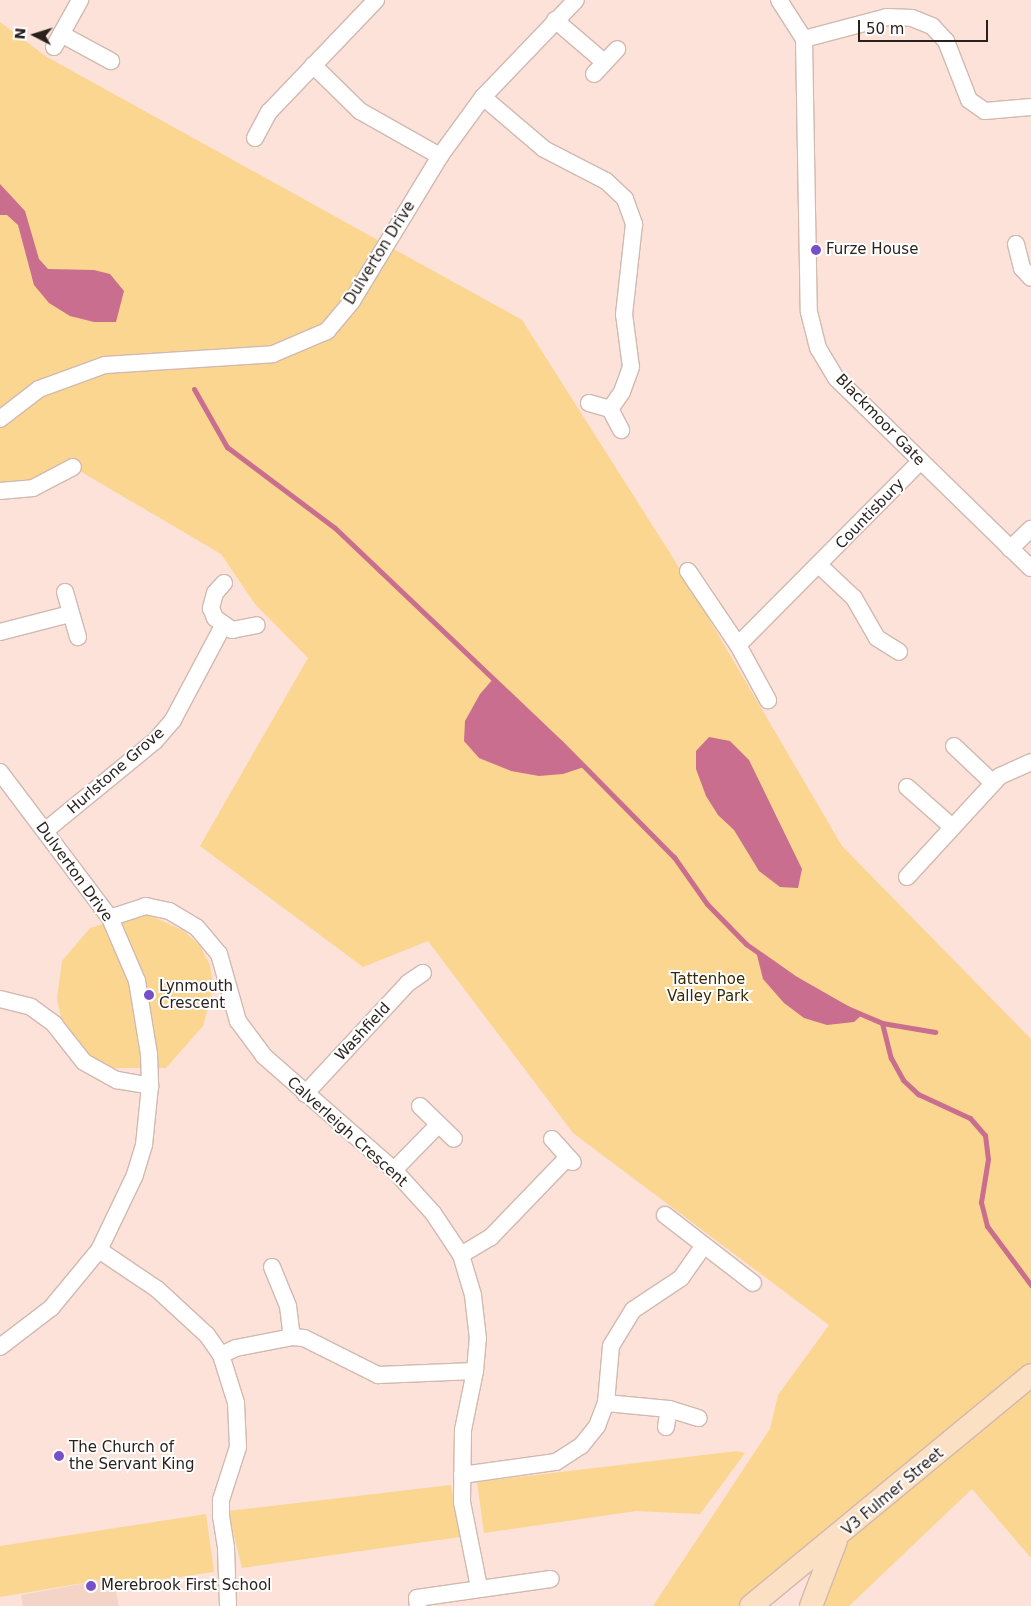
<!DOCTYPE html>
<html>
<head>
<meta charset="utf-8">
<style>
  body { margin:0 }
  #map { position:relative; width:1031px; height:1606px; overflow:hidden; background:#fce2d9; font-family:"DejaVu Sans",sans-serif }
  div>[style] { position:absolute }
  .built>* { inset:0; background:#f5d4c8 }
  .green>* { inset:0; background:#fad690 }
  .water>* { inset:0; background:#ca6e8f }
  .stream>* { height:5px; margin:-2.5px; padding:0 2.5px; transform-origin:2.5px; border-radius:2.5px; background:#ca6e8f }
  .roads { filter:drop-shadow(1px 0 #d1b9b0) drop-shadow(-1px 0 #d1b9b0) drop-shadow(0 1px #d1b9b0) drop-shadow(0 -1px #d1b9b0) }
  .street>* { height:16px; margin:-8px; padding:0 8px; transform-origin:8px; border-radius:8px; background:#fff }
  .secondary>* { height:22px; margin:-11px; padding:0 11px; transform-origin:11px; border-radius:11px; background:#fce0c3 }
  .dots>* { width:14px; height:14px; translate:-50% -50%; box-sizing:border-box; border:2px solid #fff; border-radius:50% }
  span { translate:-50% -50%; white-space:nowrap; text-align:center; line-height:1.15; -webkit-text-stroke:4px #fff; paint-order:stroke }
  .poi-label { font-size:15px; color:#2a211d }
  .left { translate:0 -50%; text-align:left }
  .street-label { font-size:15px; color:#2a211d }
  .park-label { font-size:15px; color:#392800 }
  .north { position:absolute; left:10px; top:10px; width:50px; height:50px; -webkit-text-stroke:4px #fff; paint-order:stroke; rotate:275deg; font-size:14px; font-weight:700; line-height:20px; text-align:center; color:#2a211d }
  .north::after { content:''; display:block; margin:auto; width:18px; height:22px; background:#2a211d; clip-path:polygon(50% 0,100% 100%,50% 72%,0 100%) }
  .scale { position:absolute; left:858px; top:20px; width:130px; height:22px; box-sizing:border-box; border:2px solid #2a211d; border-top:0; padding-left:6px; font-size:15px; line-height:18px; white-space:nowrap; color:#2a211d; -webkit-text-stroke:4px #fff; paint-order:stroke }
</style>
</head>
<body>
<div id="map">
  <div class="built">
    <i style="clip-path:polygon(113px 1578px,119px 1606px,23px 1606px,21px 1595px)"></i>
  </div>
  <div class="green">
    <i style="clip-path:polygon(0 22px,47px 57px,522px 320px,675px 561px,842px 846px,1031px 1039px,1031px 1558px,972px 1489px,849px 1606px,811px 1606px,837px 1539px,751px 1606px,653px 1606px,770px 1429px,778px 1395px,829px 1325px,573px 1133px,428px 941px,363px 967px,200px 846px,308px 658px,255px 604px,221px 554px,73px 467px,0 491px)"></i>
    <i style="clip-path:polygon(143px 912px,184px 931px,200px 946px,210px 965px,213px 984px,209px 1004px,203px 1026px,166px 1068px,110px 1068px,83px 1052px,62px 1023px,57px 998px,62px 961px,90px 928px)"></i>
    <i style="clip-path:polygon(737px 1451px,745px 1453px,700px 1514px,636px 1511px,484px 1533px,477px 1482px)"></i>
    <i style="clip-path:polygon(451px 1485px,460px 1537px,242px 1568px,228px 1511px)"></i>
    <i style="clip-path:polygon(206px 1514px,214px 1572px,121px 1585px,113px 1578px,0 1597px,0 1546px)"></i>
  </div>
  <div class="water">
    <i style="clip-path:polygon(0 184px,25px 211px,39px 259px,48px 269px,94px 270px,110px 274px,124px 291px,116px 322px,94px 322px,70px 316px,49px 303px,34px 285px,18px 225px,7px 215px,0 215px)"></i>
    <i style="clip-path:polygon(493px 679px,561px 743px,584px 767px,563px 774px,539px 776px,511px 771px,479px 758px,464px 741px,465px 721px,480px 694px)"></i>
    <i style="clip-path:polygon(709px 737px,730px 741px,749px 760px,802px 869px,798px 888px,780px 887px,759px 871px,734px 830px,718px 815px,706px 796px,696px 769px,696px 751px)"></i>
    <i style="clip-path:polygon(756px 951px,796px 979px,863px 1014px,854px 1022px,827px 1025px,804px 1018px,784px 1003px,763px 979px)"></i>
  </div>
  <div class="stream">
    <i style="left:194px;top:389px;width:67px;rotate:60.4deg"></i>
    <i style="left:227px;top:447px;width:135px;rotate:36.9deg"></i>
    <i style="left:335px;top:528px;width:312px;rotate:43.6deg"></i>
    <i style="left:561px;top:743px;width:161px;rotate:45.3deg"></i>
    <i style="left:674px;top:857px;width:57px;rotate:54.9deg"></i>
    <i style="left:707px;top:904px;width:56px;rotate:45.7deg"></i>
    <i style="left:746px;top:944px;width:61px;rotate:35deg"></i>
    <i style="left:796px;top:979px;width:59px;rotate:29.6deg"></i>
    <i style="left:847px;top:1008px;width:38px;rotate:23deg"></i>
    <i style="left:882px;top:1023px;width:36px;rotate:76deg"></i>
    <i style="left:891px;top:1058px;width:25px;rotate:61deg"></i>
    <i style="left:903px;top:1080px;width:21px;rotate:43deg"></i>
    <i style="left:918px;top:1094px;width:57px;rotate:24.8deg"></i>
    <i style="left:970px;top:1118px;width:23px;rotate:49deg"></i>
    <i style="left:985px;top:1135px;width:24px;rotate:83deg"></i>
    <i style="left:988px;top:1159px;width:44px;rotate:99.2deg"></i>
    <i style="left:981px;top:1202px;width:25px;rotate:76deg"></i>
    <i style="left:987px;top:1226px;width:74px;rotate:53.3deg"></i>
    <i style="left:882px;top:1023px;width:54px;rotate:9.6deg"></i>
  </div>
  <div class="roads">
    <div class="street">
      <i style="left:779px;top:0;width:46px;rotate:57.3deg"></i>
      <i style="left:804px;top:39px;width:273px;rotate:89deg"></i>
      <i style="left:809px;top:312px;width:37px;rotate:76deg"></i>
      <i style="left:818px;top:348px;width:35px;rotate:59deg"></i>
      <i style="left:836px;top:378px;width:272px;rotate:44.3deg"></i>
      <i style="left:555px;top:20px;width:65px;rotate:40.6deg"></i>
      <i style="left:61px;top:34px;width:57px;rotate:28.4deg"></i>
      <i style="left:804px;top:39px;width:86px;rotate:-14.8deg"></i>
      <i style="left:887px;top:17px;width:25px;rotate:2deg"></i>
      <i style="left:912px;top:18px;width:22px;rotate:22deg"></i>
      <i style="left:932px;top:26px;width:21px;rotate:47deg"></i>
      <i style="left:946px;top:41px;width:63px;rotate:68.7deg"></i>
      <i style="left:969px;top:100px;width:19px;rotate:35deg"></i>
      <i style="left:985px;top:111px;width:46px;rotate:-5deg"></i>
      <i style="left:54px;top:47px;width:54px;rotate:-61deg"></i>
      <i style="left:313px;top:65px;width:66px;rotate:44.4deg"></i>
      <i style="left:360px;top:111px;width:92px;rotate:29.4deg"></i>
      <i style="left:594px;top:74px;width:34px;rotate:-47deg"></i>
      <i style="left:483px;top:97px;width:80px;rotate:40.4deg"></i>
      <i style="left:544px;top:149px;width:70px;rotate:27.3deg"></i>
      <i style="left:606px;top:181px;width:26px;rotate:43deg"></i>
      <i style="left:625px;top:199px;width:27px;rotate:70deg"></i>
      <i style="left:634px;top:224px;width:91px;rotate:96.3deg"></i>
      <i style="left:624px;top:314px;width:53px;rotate:82.5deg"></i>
      <i style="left:631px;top:367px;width:27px;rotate:110deg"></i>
      <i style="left:622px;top:392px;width:21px;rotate:125deg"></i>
      <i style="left:610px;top:409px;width:24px;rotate:62deg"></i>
      <i style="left:255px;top:138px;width:30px;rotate:-62deg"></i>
      <i style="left:269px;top:112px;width:155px;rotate:-46.3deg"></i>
      <i style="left:1016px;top:244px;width:25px;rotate:76deg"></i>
      <i style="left:1022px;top:268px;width:13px;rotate:48deg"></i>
      <i style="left:589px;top:403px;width:22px;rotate:16deg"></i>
      <i style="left:0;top:419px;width:49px;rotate:-37.6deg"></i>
      <i style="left:39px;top:389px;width:70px;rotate:-20deg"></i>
      <i style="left:105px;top:365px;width:168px;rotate:-3.7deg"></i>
      <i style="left:273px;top:354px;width:59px;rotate:-23.1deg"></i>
      <i style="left:327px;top:331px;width:39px;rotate:-50deg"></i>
      <i style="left:352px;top:301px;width:170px;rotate:-58.7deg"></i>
      <i style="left:440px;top:156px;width:73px;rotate:-53.9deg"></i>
      <i style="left:483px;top:97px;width:134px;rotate:-46.2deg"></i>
      <i style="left:0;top:491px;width:33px;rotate:-5deg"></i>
      <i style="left:33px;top:488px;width:45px;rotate:-27.7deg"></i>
      <i style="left:1010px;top:549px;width:29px;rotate:-44deg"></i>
      <i style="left:820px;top:566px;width:47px;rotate:43.3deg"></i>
      <i style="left:854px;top:598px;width:46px;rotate:60.1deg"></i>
      <i style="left:877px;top:638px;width:26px;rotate:32deg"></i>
      <i style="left:688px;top:571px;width:89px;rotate:56deg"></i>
      <i style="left:738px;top:645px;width:63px;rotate:61.4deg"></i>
      <i style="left:224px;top:583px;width:13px;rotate:132deg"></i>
      <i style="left:215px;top:593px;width:16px;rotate:105deg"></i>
      <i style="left:211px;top:608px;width:11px;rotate:68deg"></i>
      <i style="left:215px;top:618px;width:21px;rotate:35deg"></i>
      <i style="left:232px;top:630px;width:25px;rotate:-11deg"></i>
      <i style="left:65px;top:592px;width:47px;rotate:73.9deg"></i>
      <i style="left:0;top:632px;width:72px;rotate:-14.4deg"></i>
      <i style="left:738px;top:645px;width:258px;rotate:-45.2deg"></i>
      <i style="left:954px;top:746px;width:54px;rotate:43.5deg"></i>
      <i style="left:0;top:772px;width:183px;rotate:53deg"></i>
      <i style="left:110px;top:918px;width:69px;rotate:66.8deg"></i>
      <i style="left:137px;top:981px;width:74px;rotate:80.7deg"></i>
      <i style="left:149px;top:1054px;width:32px;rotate:88deg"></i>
      <i style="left:150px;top:1086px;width:59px;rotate:95.8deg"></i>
      <i style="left:144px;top:1145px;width:31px;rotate:107deg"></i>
      <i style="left:135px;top:1175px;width:83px;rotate:115.6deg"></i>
      <i style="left:99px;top:1250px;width:75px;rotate:129.6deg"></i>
      <i style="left:51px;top:1308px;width:64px;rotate:142.6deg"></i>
      <i style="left:907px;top:787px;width:60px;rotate:41.6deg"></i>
      <i style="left:45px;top:831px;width:142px;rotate:-39.3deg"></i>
      <i style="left:155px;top:741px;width:28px;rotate:-49deg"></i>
      <i style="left:173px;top:720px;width:106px;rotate:-62deg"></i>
      <i style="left:907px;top:877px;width:137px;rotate:-47.4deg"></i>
      <i style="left:1000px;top:776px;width:34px;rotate:-24deg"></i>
      <i style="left:0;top:999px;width:32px;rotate:14deg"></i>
      <i style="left:31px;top:1007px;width:29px;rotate:36deg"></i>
      <i style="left:54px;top:1024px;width:48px;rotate:51.7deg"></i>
      <i style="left:84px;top:1062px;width:38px;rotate:29deg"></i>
      <i style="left:117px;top:1080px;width:34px;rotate:10deg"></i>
      <i style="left:305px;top:1094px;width:151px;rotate:-47.1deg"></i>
      <i style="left:408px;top:983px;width:18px;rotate:-34deg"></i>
      <i style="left:420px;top:1106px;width:47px;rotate:44.1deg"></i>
      <i style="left:552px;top:1139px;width:31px;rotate:48deg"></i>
      <i style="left:394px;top:1170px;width:63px;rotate:-45.6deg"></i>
      <i style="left:665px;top:1215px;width:111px;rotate:37.7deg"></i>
      <i style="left:99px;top:1250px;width:70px;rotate:33.9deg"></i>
      <i style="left:157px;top:1289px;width:68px;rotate:42.6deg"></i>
      <i style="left:207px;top:1335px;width:24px;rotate:55deg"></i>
      <i style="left:221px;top:1355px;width:17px;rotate:-25deg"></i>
      <i style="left:236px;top:1348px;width:57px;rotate:-11.1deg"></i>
      <i style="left:292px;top:1337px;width:12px;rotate:5deg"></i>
      <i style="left:304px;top:1338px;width:83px;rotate:26.6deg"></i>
      <i style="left:378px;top:1375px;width:97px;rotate:-2.4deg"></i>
      <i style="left:475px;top:1371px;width:32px;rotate:-85deg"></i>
      <i style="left:478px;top:1339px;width:44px;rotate:-96.5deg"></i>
      <i style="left:473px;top:1295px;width:42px;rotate:-106.7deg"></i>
      <i style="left:461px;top:1255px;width:50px;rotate:-123.7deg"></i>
      <i style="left:433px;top:1213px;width:58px;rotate:-132.2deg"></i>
      <i style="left:394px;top:1170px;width:173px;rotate:-138.8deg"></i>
      <i style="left:264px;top:1056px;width:44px;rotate:-126.6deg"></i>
      <i style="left:238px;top:1021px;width:70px;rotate:-105.8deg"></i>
      <i style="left:219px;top:954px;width:35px;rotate:-130deg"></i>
      <i style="left:196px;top:927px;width:31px;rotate:-149deg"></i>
      <i style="left:169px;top:911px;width:24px;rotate:-168deg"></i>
      <i style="left:146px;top:906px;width:38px;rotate:162deg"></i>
      <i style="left:461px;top:1255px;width:35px;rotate:-31deg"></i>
      <i style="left:491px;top:1237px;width:110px;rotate:-46.1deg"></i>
      <i style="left:272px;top:1267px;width:42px;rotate:67.7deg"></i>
      <i style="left:288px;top:1306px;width:31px;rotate:83deg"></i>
      <i style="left:221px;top:1355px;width:50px;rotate:72.6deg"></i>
      <i style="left:236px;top:1403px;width:44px;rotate:87.4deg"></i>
      <i style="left:238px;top:1447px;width:56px;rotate:107.8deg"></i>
      <i style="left:221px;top:1500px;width:16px;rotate:90deg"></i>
      <i style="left:221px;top:1516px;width:32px;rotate:81deg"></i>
      <i style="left:226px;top:1548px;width:58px;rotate:88deg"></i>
      <i style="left:475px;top:1371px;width:60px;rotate:101.5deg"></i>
      <i style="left:463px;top:1430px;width:72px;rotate:90.8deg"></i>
      <i style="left:462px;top:1502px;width:87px;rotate:78.7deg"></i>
      <i style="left:606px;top:1403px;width:63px;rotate:5.4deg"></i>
      <i style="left:669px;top:1409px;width:31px;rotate:17deg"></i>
      <i style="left:666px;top:1427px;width:18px;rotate:-81deg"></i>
      <i style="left:462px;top:1475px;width:95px;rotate:-7.9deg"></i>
      <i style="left:556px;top:1462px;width:30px;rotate:-33deg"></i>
      <i style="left:581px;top:1446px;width:26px;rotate:-51deg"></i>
      <i style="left:597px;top:1426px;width:25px;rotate:-69deg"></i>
      <i style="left:606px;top:1403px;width:57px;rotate:-85deg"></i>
      <i style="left:611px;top:1346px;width:42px;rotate:-58.6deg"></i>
      <i style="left:633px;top:1310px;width:58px;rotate:-33.7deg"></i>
      <i style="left:681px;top:1278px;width:39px;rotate:-55deg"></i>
      <i style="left:418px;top:1606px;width:8px;rotate:-97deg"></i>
      <i style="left:417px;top:1598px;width:135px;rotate:-8.1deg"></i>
    </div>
    <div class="secondary">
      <i style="left:751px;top:1606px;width:363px;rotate:-39.5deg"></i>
      <i style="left:811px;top:1606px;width:70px;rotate:-69deg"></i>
    </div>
  </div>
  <div class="dots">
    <i style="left:816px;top:250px;background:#7750c9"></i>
    <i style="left:149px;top:995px;background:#7750c9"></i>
    <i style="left:59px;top:1456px;background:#7750c9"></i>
    <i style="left:91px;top:1586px;background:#7750c9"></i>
  </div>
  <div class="poi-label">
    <span class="left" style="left:826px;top:250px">Furze House</span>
    <span class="left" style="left:159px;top:995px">Lynmouth<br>Crescent</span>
    <span class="left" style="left:69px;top:1456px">The Church of<br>the Servant King</span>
    <span class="left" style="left:101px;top:1586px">Merebrook First School</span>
  </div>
  <div class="street-label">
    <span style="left:380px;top:253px;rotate:-58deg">Dulverton Drive</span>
    <span style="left:880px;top:420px;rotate:46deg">Blackmoor Gate</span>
    <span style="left:870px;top:514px;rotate:-46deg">Countisbury</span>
    <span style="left:116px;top:771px;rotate:-41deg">Hurlstone Grove</span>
    <span style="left:74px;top:872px;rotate:54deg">Dulverton Drive</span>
    <span style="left:363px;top:1032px;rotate:-47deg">Washfield</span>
    <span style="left:347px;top:1132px;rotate:42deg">Calverleigh Crescent</span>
    <span style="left:893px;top:1492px;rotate:-40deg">V3 Fulmer Street</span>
  </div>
  <div class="park-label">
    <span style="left:708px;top:988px">Tattenhoe<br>Valley Park</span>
  </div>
  <div class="north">N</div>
  <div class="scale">50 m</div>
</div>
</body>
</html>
